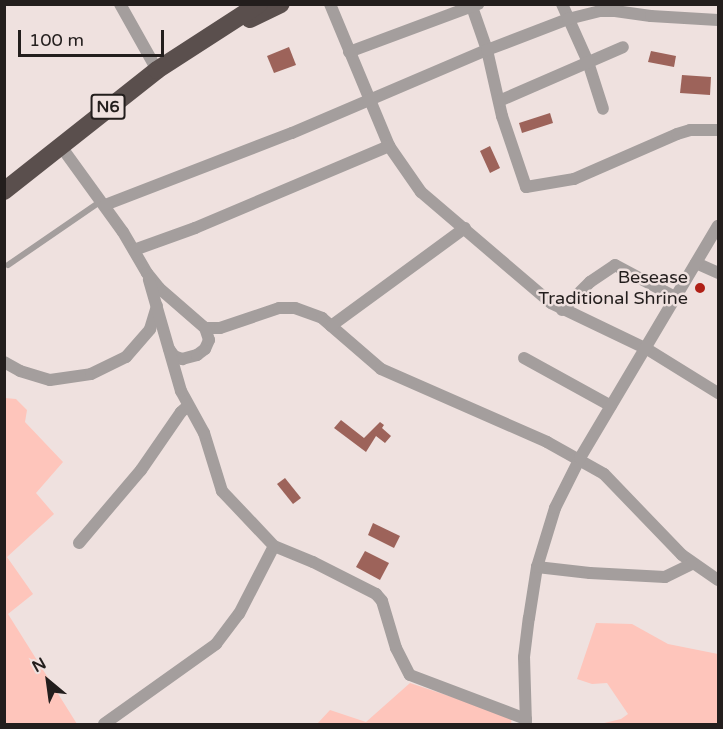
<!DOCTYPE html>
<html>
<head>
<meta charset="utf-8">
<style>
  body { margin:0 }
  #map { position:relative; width:723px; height:729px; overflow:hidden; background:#efe1df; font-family:"Varela Round",sans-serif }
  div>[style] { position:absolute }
  .green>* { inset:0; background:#fec5bb }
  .building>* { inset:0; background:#9d635a }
  .lane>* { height:6px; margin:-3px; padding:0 3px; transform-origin:3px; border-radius:3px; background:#a49e9d }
  .street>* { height:12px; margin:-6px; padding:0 6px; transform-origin:6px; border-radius:6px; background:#a49e9d }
  .highway>* { height:18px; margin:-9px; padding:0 9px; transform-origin:9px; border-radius:9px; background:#5a4f4d }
  .dots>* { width:16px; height:16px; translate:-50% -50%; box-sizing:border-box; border:3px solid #efe1df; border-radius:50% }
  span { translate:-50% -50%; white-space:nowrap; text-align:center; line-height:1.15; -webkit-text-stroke:5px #efe1df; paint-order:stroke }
  .shield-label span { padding:2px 4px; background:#efe1df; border:2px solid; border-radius:4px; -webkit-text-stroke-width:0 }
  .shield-label { font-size:16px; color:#231e1d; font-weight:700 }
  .poi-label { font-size:18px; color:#231e1d }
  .right { translate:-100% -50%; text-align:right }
  .frame { position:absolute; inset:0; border:6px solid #231e1d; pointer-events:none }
  .north { position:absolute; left:18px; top:651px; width:60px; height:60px; -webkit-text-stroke:4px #efe1df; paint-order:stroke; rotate:331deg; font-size:16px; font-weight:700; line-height:24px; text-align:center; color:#231e1d }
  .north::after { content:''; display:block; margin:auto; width:21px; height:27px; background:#231e1d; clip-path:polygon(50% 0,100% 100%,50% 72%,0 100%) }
  .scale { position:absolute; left:18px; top:30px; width:146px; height:27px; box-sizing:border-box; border:3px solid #231e1d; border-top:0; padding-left:8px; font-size:18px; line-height:21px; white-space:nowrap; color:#231e1d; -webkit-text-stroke:4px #efe1df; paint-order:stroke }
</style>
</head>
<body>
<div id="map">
  <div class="green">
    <i style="clip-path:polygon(5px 398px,16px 399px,27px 410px,25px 422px,63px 462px,36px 493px,54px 514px,7px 557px,33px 594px,8px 614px,77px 724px,5px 724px)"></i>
    <i style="clip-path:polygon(596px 623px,632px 624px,668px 644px,718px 654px,718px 724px,600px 724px,621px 719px,628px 714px,607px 683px,592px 684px,577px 679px)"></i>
    <i style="clip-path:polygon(410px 683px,512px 717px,511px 724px,317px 724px,330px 710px,366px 722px)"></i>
  </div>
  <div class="building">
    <i style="clip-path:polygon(289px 47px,296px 65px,274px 73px,267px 56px)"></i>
    <i style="clip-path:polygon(651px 51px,676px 56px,674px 67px,648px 62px)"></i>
    <i style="clip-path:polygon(682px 75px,711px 77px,710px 95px,680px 93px)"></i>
    <i style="clip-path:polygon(550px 113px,553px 123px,522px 133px,519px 123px)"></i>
    <i style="clip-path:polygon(490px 146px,500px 168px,490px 173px,480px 151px)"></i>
    <i style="clip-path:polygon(341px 420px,364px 438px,380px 422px,384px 425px,382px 428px,391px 436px,385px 443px,376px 436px,366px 452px,334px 428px)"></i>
    <i style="clip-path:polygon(285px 478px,301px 498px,293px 504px,277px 484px)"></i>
    <i style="clip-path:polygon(373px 523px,400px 536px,394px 548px,368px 535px)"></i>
    <i style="clip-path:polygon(365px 551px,389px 563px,380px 580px,356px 567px)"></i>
  </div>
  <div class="lane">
    <i style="left:8px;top:265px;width:113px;rotate:-34.5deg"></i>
  </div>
  <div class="street">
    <i style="left:120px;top:4px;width:76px;rotate:60.7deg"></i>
    <i style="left:330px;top:4px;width:154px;rotate:67.4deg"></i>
    <i style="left:389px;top:146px;width:56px;rotate:55.2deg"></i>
    <i style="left:421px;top:192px;width:171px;rotate:40.5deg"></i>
    <i style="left:551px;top:303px;width:106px;rotate:25.6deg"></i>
    <i style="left:647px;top:349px;width:84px;rotate:31.8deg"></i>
    <i style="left:471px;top:4px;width:49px;rotate:70.8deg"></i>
    <i style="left:487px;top:50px;width:68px;rotate:77.2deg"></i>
    <i style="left:502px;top:116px;width:75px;rotate:71.3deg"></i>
    <i style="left:526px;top:187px;width:49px;rotate:-9.5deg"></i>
    <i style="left:574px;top:179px;width:112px;rotate:-23.6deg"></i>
    <i style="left:677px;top:134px;width:14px;rotate:-17deg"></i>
    <i style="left:690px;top:130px;width:28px"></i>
    <i style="left:562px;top:4px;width:64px;rotate:65.9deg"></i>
    <i style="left:588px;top:62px;width:49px;rotate:72.3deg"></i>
    <i style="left:349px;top:52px;width:138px;rotate:-20.4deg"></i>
    <i style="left:499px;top:101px;width:135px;rotate:-23.5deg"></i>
    <i style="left:60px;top:145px;width:107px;rotate:54.1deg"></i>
    <i style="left:123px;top:232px;width:48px;rotate:59.7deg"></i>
    <i style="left:147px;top:273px;width:19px;rotate:51deg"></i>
    <i style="left:159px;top:288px;width:61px;rotate:41deg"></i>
    <i style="left:205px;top:328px;width:15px"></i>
    <i style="left:220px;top:328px;width:62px;rotate:-18.7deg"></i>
    <i style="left:279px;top:308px;width:16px"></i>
    <i style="left:295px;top:308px;width:29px;rotate:20deg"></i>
    <i style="left:322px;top:318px;width:78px;rotate:40.8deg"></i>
    <i style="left:381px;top:369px;width:181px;rotate:23.7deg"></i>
    <i style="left:547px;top:442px;width:65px;rotate:29.3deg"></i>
    <i style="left:604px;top:474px;width:112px;rotate:46.1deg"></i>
    <i style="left:682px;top:555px;width:44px;rotate:34.8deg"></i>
    <i style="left:105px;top:205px;width:200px;rotate:-21.1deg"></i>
    <i style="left:292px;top:133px;width:212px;rotate:-23.1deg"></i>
    <i style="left:487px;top:50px;width:87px;rotate:-20.9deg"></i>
    <i style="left:568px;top:19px;width:33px;rotate:-14deg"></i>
    <i style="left:600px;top:11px;width:15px"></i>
    <i style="left:615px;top:11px;width:36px;rotate:8deg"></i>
    <i style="left:651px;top:16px;width:67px;rotate:3.4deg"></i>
    <i style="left:134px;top:250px;width:65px;rotate:-19.8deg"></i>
    <i style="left:195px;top:228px;width:211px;rotate:-22.9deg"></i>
    <i style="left:696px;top:263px;width:24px;rotate:24deg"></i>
    <i style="left:562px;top:310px;width:40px;rotate:-45deg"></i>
    <i style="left:590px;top:282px;width:30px;rotate:-34deg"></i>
    <i style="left:615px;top:265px;width:68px;rotate:28.1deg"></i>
    <i style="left:331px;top:326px;width:166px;rotate:-36.2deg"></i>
    <i style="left:169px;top:349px;width:9px;rotate:54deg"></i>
    <i style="left:174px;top:356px;width:9px;rotate:21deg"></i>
    <i style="left:182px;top:359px;width:16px;rotate:-15deg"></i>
    <i style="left:197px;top:355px;width:10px;rotate:-37deg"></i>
    <i style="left:205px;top:349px;width:10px;rotate:-66deg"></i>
    <i style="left:209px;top:340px;width:13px;rotate:-108deg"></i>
    <i style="left:524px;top:358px;width:99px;rotate:28.9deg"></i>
    <i style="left:4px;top:362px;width:18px;rotate:29deg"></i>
    <i style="left:20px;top:371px;width:31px;rotate:17deg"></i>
    <i style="left:50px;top:380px;width:41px;rotate:-8.3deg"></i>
    <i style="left:91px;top:374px;width:39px;rotate:-26deg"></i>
    <i style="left:126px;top:357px;width:37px;rotate:-49deg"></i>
    <i style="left:150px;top:329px;width:24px;rotate:-73deg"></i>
    <i style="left:79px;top:543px;width:96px;rotate:-49.7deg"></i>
    <i style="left:141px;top:470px;width:70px;rotate:-55.4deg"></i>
    <i style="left:181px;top:412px;width:9px;rotate:-41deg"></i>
    <i style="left:274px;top:546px;width:42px;rotate:22.3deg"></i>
    <i style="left:313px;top:562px;width:71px;rotate:26.9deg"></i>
    <i style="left:376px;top:594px;width:9px;rotate:49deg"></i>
    <i style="left:382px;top:601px;width:49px;rotate:73.4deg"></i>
    <i style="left:396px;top:648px;width:30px;rotate:63deg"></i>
    <i style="left:410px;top:675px;width:124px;rotate:20.8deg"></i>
    <i style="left:537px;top:567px;width:53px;rotate:6.5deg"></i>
    <i style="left:590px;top:573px;width:75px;rotate:3.1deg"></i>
    <i style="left:665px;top:577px;width:30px;rotate:-26deg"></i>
    <i style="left:104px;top:724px;width:138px;rotate:-35.5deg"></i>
    <i style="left:216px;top:644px;width:38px;rotate:-53deg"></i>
    <i style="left:239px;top:614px;width:76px;rotate:-62.8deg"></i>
    <i style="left:274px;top:546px;width:76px;rotate:-133.4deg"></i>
    <i style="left:222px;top:491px;width:61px;rotate:-107.2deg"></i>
    <i style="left:204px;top:433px;width:48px;rotate:-118.7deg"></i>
    <i style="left:181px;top:391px;width:116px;rotate:-106.1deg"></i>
    <i style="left:526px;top:724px;width:67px;rotate:-91.7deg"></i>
    <i style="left:524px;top:657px;width:39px;rotate:-83deg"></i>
    <i style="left:529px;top:618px;width:52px;rotate:-81.1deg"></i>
    <i style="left:537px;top:567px;width:62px;rotate:-73deg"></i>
    <i style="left:555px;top:508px;width:56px;rotate:-63.4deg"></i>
    <i style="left:580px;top:458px;width:270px;rotate:-59.3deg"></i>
  </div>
  <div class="highway">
    <i style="left:250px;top:19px;width:34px;rotate:-26deg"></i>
    <i style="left:4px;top:191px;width:195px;rotate:-38.3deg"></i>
    <i style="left:157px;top:70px;width:121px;rotate:-32.9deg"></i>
  </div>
  <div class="dots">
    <i style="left:700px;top:288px;background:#b02017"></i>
  </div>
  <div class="shield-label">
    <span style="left:108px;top:107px">N6</span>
  </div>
  <div class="poi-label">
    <span class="right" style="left:688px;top:288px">Besease<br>Traditional Shrine</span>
  </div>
  <div class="frame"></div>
  <div class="north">N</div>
  <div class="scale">100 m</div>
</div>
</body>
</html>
